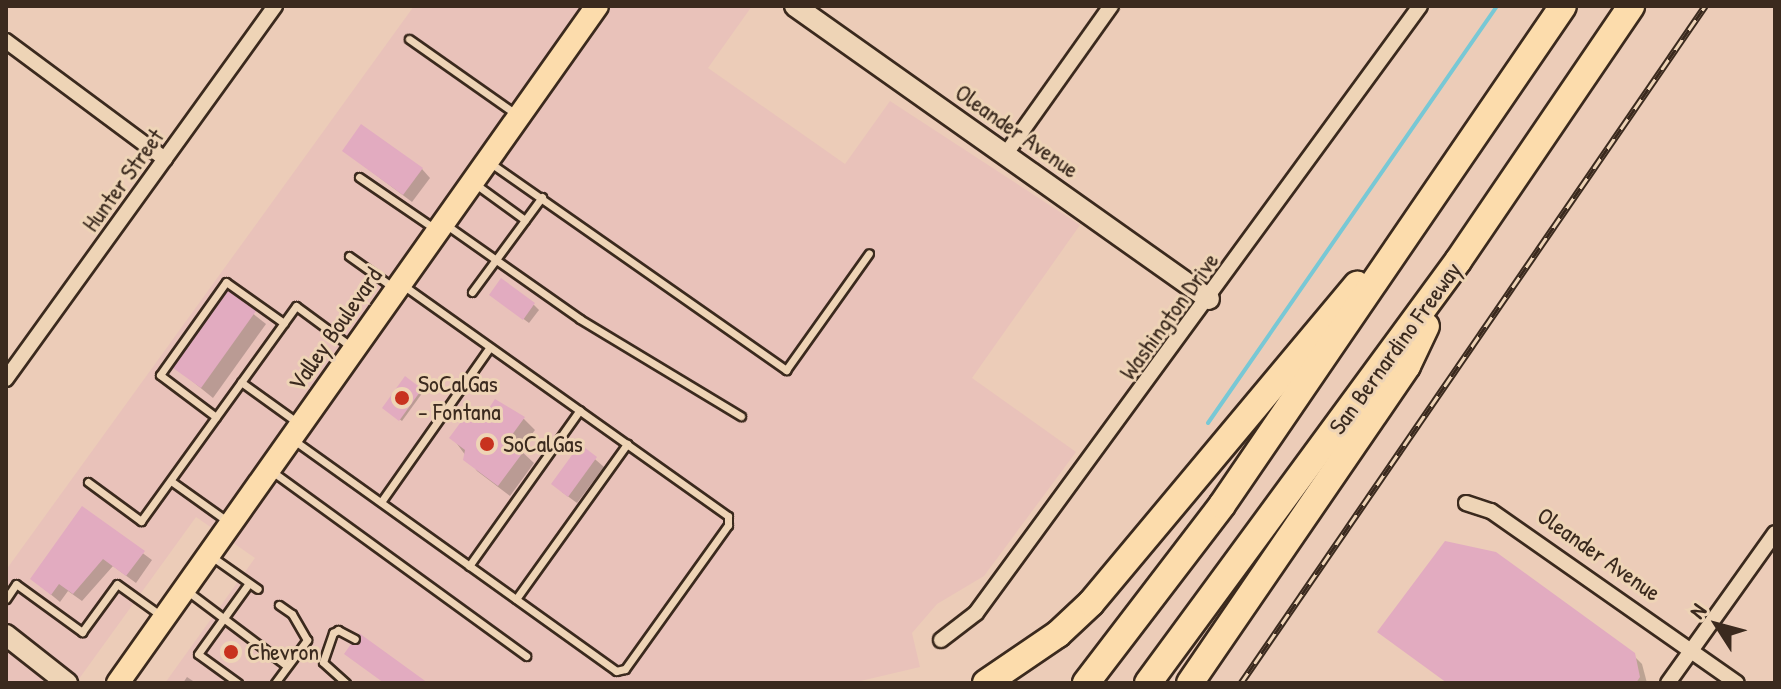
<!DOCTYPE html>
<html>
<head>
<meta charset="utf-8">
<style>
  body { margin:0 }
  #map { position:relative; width:1781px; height:689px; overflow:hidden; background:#ecccb8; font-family:"Patrick Hand",sans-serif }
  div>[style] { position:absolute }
  .built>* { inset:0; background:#e9c2ba }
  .shadow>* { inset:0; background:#0003 }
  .stream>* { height:4px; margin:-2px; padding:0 2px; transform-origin:2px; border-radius:2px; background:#78c8d5 }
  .building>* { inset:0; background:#e2abc0 }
  .roads { filter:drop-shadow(2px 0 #3b2a1e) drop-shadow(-2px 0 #3b2a1e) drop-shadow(0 2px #3b2a1e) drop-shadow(0 -2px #3b2a1e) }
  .lane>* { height:7px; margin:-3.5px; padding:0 3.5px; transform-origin:3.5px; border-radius:3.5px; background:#eed4b6 }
  .street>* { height:14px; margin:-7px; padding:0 7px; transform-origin:7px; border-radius:7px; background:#eed4b6 }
  .secondary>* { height:20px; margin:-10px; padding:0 10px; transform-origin:10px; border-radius:10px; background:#eed4b6 }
  .primary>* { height:22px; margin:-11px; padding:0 11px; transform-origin:11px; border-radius:11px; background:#fcdcac }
  .highway>* { height:26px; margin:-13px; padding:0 13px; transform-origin:13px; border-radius:13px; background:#fcdcac }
  .rail>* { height:7px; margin-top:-3.5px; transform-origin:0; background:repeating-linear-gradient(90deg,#eed4b6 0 12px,#3b2a1e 0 24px); box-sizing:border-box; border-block:2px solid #3b2a1e }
  .dots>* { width:22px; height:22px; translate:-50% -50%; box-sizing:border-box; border:4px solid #eed4b6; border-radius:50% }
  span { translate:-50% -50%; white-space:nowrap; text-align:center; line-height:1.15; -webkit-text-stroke:6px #eed4b6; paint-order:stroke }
  .street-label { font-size:24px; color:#3b2a1e }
  .poi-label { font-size:24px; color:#3b2a1e }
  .left { translate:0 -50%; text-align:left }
  .frame { position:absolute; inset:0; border:8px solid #3b2a1e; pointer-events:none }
  .north { position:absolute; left:1677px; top:585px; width:80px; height:80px; -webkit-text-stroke:6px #eed4b6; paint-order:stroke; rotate:306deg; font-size:22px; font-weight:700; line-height:32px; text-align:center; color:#3b2a1e }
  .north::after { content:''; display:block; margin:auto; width:28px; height:36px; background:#3b2a1e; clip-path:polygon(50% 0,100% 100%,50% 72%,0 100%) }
</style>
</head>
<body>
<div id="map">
  <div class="built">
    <i style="clip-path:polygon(414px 6px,752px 6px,708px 68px,845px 164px,890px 101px,1080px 225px,972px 378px,1076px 452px,984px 576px,937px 604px,912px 633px,920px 667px,852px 683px,165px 683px,255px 558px,196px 517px,76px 683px,6px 683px,6px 570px)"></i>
  </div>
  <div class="shadow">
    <i style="clip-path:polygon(344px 151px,422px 169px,430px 178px,412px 202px)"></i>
    <i style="clip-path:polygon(228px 294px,266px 324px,213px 398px,176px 368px)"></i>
    <i style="clip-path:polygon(497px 299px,534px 305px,539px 310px,529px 323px)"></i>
    <i style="clip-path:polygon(405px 379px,423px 392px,402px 421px,384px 408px)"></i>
    <i style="clip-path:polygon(488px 414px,524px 419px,535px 430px,520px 450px,534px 463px,510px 496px,477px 471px,452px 437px,474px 417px)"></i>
    <i style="clip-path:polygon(581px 447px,604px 467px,577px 503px,562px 492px)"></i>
    <i style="clip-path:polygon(83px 509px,152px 560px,136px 583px,113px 566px,82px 601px,68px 591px,60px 602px,32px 579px)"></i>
    <i style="clip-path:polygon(1633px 655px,1642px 664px,1647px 683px,1450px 683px)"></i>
    <i style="clip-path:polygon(187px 677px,196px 683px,183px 683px)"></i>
  </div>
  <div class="stream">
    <i style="left:1208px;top:423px;width:507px;rotate:-55.28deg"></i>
  </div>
  <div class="building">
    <i style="clip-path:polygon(361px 124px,423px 168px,403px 195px,342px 151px)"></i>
    <i style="clip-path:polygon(501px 278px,535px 303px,523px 320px,489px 295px)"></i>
    <i style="clip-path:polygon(228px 291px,256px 311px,201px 388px,173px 368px)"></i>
    <i style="clip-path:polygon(405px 376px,422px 389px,399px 421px,382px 408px)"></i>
    <i style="clip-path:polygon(495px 399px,525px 417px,509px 439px,524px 451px,498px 486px,463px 460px,465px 450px,449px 438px,469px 411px,474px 414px,479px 406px,487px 411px)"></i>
    <i style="clip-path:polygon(580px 444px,597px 457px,568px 497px,551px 484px)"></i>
    <i style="clip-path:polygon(82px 506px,145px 551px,126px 576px,103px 559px,73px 594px,59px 584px,51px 595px,30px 579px)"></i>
    <i style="clip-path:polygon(1445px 541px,1496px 552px,1635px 653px,1640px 677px,1636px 683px,1447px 683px,1377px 632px)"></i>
    <i style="clip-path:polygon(359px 633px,428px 683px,384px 683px,344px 654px,351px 644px,360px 643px)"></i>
  </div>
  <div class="roads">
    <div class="lane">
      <i style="left:409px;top:39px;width:132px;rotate:35.1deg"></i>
      <i style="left:489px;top:162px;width:363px;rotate:35deg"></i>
      <i style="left:786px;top:370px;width:143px;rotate:-54.6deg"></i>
      <i style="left:359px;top:177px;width:92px;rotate:34.4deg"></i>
      <i style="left:474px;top:183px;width:63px;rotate:36deg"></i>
      <i style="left:445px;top:224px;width:165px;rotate:35.1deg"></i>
      <i style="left:580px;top:319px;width:188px;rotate:31.1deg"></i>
      <i style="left:349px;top:256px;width:55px;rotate:35.4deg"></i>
      <i style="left:472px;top:292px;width:118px;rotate:-53.6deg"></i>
      <i style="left:241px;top:382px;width:70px;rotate:35.7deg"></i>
      <i style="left:216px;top:417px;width:70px;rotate:-143.1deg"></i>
      <i style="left:160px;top:375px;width:114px;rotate:-54.6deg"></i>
      <i style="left:226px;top:282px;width:71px;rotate:35.3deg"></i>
      <i style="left:295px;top:441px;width:395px;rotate:35.6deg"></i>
      <i style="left:616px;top:671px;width:9px;rotate:-13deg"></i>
      <i style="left:625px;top:669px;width:177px;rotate:-54.4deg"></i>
      <i style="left:728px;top:525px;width:9px;rotate:-90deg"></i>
      <i style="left:728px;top:516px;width:397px;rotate:-144.6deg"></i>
      <i style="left:273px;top:472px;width:313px;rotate:36deg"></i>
      <i style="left:171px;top:481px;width:69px;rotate:35.5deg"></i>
      <i style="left:88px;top:482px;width:66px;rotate:36.3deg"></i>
      <i style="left:141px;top:521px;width:265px;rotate:-54.2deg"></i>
      <i style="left:296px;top:306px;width:71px;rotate:36.4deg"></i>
      <i style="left:381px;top:502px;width:189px;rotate:-54.9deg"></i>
      <i style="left:211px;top:556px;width:57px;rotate:35.1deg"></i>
      <i style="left:469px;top:566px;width:191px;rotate:-54.6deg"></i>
      <i style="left:186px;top:590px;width:126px;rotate:37deg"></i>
      <i style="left:6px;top:599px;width:18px;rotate:-56deg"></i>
      <i style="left:16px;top:584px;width:82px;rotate:36deg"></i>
      <i style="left:82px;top:632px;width:59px;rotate:-53.9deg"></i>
      <i style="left:117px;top:584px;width:57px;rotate:35.7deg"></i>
      <i style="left:516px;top:599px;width:191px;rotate:-54.4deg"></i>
      <i style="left:238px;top:683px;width:49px;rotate:-144.1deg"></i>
      <i style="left:198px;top:654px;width:87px;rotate:-54.3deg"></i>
      <i style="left:275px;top:683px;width:54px;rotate:-53.3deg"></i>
      <i style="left:307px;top:640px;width:30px;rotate:-120deg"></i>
      <i style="left:292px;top:614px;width:16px;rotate:-145deg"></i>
      <i style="left:346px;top:683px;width:31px;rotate:-138deg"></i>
      <i style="left:323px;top:662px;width:31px;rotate:-71deg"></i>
      <i style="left:333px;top:633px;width:6px;rotate:-31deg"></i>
      <i style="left:338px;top:630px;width:19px;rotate:28deg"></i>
    </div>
    <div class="street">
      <i style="left:6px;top:41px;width:198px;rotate:36.6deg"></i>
      <i style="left:1005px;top:155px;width:183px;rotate:-54.6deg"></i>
      <i style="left:6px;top:379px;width:460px;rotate:-54.2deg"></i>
      <i style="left:1466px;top:503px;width:26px;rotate:18deg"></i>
      <i style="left:1491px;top:511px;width:300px;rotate:35deg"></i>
      <i style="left:941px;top:640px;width:44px;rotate:-37.6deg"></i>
      <i style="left:976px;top:613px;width:752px;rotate:-53.82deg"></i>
      <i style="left:1668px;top:683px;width:184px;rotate:-54.5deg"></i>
    </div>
    <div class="secondary">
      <i style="left:795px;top:6px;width:507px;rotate:35.29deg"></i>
      <i style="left:6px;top:635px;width:78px;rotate:38.2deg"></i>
    </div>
    <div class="primary">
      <i style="left:118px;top:683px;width:829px;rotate:-54.72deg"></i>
    </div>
    <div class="highway">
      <i style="left:986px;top:683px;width:87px;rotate:-34.2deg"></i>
      <i style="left:1058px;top:634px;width:45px;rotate:-43.2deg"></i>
      <i style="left:1091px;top:603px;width:415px;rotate:-50.1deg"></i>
      <i style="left:1086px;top:683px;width:224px;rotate:-52.6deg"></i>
      <i style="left:1222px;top:505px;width:604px;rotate:-55.65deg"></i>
      <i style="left:1148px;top:683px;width:524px;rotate:-53.7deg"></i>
      <i style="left:1458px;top:261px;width:308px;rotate:-55.8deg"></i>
      <i style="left:1190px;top:683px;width:384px;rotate:-55.6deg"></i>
      <i style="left:1407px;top:366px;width:44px;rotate:-64.6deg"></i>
    </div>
  </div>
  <div class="rail">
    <i style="left:1241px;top:683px;width:821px;rotate:-55.57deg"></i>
  </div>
  <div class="dots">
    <i style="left:402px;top:398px;background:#c8321e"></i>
    <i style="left:487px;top:444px;background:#c8321e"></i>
    <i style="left:231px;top:652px;background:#c8321e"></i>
  </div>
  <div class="street-label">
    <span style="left:1017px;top:131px;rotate:35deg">Oleander Avenue</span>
    <span style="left:123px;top:180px;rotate:-54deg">Hunter Street</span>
    <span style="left:1169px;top:316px;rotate:-54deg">Washington Drive</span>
    <span style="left:335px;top:329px;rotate:-55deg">Valley Boulevard</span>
    <span style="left:1395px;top:348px;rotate:-54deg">San Bernardino Freeway</span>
    <span style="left:1599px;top:554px;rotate:35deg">Oleander Avenue</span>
  </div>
  <div class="poi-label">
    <span class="left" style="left:418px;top:398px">SoCalGas<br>- Fontana</span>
    <span class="left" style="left:503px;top:444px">SoCalGas</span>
    <span class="left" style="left:247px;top:652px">Chevron</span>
  </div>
  <div class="frame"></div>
  <div class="north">N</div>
</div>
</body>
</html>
